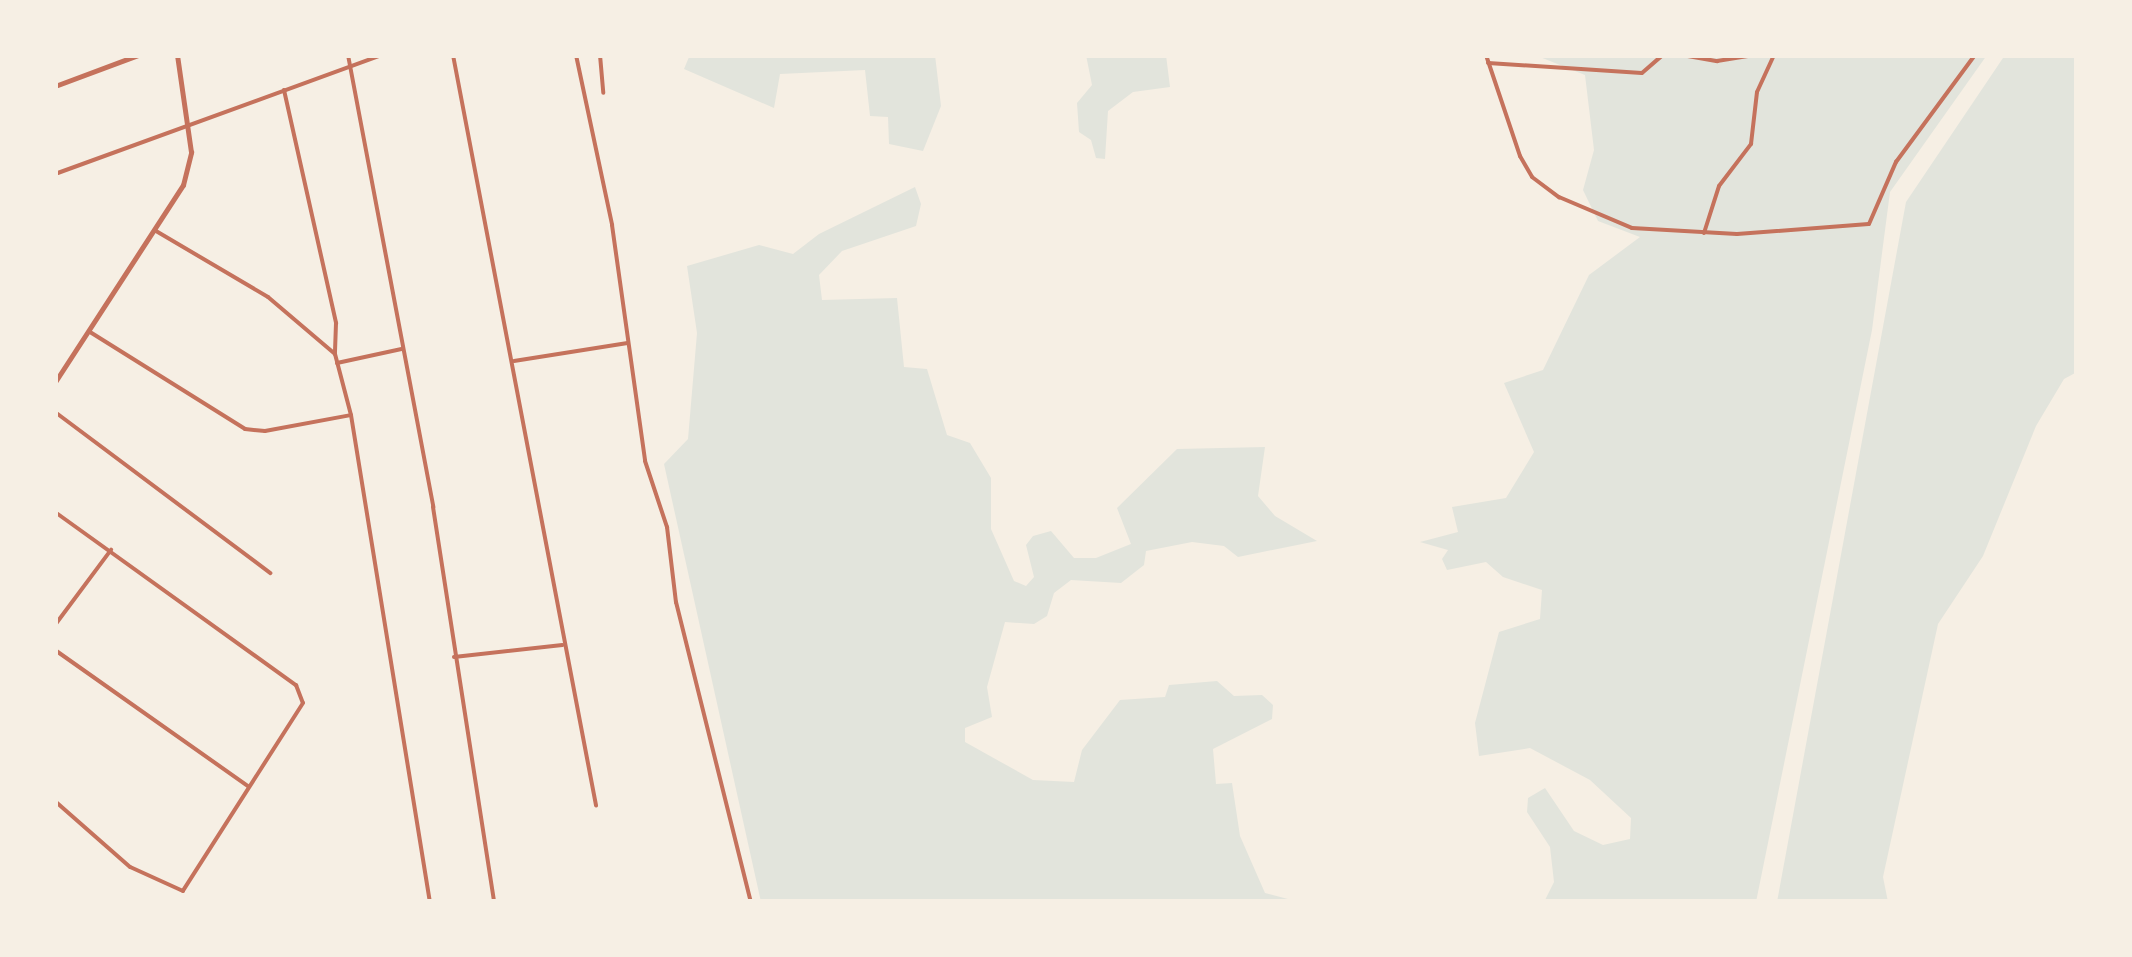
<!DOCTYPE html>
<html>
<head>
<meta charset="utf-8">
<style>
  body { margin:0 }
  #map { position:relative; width:2132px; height:957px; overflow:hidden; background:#f6efe4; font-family:"Golos Text",sans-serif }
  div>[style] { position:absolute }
  .green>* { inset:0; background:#e2e4dc }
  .minor>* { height:4px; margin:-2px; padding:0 2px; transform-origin:2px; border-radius:2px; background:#c5725c }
  .tertiary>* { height:5px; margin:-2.5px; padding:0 2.5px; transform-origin:2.5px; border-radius:2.5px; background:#c5725c }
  span { translate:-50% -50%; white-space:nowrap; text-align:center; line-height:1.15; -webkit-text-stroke:10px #f6efe4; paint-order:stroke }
  .frame { position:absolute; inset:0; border:58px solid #f6efe4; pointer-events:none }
</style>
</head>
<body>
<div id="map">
  <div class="green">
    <i style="clip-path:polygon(724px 55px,935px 55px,941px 106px,923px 151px,889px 144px,888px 117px,870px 116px,865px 70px,780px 74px,774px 108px,684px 69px,689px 57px)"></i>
    <i style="clip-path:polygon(1086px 55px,1166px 55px,1170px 87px,1133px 92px,1108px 111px,1105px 159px,1096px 158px,1091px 140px,1079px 132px,1077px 103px,1092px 85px)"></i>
    <i style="clip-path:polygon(1535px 55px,1987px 55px,1890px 192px,1872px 330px,1756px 902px,1544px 902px,1554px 882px,1550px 847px,1527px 812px,1528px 798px,1545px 788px,1574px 831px,1603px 845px,1630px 839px,1631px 818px,1590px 780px,1530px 748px,1479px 756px,1475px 723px,1499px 632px,1540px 619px,1542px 590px,1503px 577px,1486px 562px,1447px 570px,1442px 559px,1448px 550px,1420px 542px,1458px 532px,1452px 507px,1506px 498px,1534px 452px,1504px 383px,1543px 370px,1589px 275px,1640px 237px,1598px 221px,1583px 190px,1594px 150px,1585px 75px)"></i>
    <i style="clip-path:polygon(2005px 55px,2077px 55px,2077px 372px,2064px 379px,2036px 426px,1983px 556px,1938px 624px,1883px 877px,1888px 902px,1777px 902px,1906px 202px)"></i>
    <i style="clip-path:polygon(915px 187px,921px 204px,916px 226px,842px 251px,819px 275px,822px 300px,897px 298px,904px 367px,927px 369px,947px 435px,970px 443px,991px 478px,991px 529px,1014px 581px,1026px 586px,1034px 577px,1026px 545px,1033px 536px,1051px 531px,1074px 558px,1096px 558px,1131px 544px,1117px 508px,1177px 449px,1265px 447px,1258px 496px,1275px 516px,1317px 541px,1238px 557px,1224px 546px,1192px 542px,1146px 551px,1144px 565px,1121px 583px,1071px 580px,1054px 593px,1047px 616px,1034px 624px,1005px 622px,987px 687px,992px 717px,965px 728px,965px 742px,1033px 780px,1074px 782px,1082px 750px,1120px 700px,1165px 697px,1169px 685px,1217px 681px,1234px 696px,1262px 695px,1273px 705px,1272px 719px,1213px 749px,1216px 784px,1232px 783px,1240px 836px,1265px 893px,1299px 902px,761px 902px,664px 464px,688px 439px,697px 333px,687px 266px,759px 245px,793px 254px,819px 234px)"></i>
  </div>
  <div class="minor">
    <i style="left:348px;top:55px;width:460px;rotate:79.3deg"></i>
    <i style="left:433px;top:507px;width:400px;rotate:81.2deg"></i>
    <i style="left:453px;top:55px;width:764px;rotate:79.21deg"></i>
    <i style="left:576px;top:55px;width:174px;rotate:78deg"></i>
    <i style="left:612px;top:225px;width:238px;rotate:82deg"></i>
    <i style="left:645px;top:461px;width:70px;rotate:71.6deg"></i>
    <i style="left:667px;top:527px;width:76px;rotate:83.2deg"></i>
    <i style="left:676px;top:602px;width:309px;rotate:76deg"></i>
    <i style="left:600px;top:55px;width:38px;rotate:85deg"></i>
    <i style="left:1486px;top:55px;width:107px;rotate:71.4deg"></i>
    <i style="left:1520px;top:156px;width:24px;rotate:60deg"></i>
    <i style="left:1532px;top:177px;width:34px;rotate:37deg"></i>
    <i style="left:1559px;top:197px;width:79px;rotate:23deg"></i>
    <i style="left:1632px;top:228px;width:105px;rotate:3.3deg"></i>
    <i style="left:1737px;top:234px;width:132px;rotate:-4.3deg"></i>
    <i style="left:1869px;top:224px;width:68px;rotate:-66.5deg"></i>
    <i style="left:1896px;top:162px;width:133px;rotate:-53.6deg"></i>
    <i style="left:1682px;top:55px;width:36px;rotate:10deg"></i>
    <i style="left:1717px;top:61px;width:39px;rotate:-9deg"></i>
    <i style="left:1488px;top:63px;width:154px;rotate:3.7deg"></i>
    <i style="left:1642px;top:73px;width:28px;rotate:-41deg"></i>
    <i style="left:284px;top:90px;width:239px;rotate:77.4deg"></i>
    <i style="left:336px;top:323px;width:31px;rotate:92deg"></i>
    <i style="left:55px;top:174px;width:348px;rotate:-20deg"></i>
    <i style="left:156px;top:231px;width:130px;rotate:30.5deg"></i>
    <i style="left:268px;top:297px;width:88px;rotate:40.4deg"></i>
    <i style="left:335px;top:354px;width:63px;rotate:75.3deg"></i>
    <i style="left:351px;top:415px;width:493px;rotate:80.8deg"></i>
    <i style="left:1704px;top:233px;width:49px;rotate:-72.3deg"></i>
    <i style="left:1719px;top:186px;width:53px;rotate:-52.7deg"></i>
    <i style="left:1751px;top:144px;width:52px;rotate:-83.4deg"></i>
    <i style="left:1757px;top:92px;width:41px;rotate:-65.3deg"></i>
    <i style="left:90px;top:332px;width:183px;rotate:32deg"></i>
    <i style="left:245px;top:429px;width:20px;rotate:6deg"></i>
    <i style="left:265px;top:431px;width:87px;rotate:-10.5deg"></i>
    <i style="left:514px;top:361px;width:115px;rotate:-9deg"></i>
    <i style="left:337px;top:363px;width:66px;rotate:-12.3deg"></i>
    <i style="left:55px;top:412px;width:269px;rotate:36.8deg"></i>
    <i style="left:55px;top:512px;width:297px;rotate:35.7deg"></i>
    <i style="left:296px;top:685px;width:19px;rotate:69deg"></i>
    <i style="left:303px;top:703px;width:223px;rotate:122.6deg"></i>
    <i style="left:183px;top:891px;width:58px;rotate:-155.6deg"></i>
    <i style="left:130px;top:867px;width:100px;rotate:-138.7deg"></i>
    <i style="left:55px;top:625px;width:94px;rotate:-53.3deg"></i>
    <i style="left:55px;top:650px;width:237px;rotate:35.2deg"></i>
    <i style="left:454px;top:657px;width:109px;rotate:-6.3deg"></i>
  </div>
  <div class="tertiary">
    <i style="left:55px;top:86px;width:89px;rotate:-20.5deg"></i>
    <i style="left:55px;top:382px;width:235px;rotate:-57deg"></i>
    <i style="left:183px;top:185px;width:34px;rotate:-76deg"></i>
    <i style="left:191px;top:152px;width:98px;rotate:-98.2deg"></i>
  </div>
  <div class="frame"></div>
</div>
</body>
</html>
